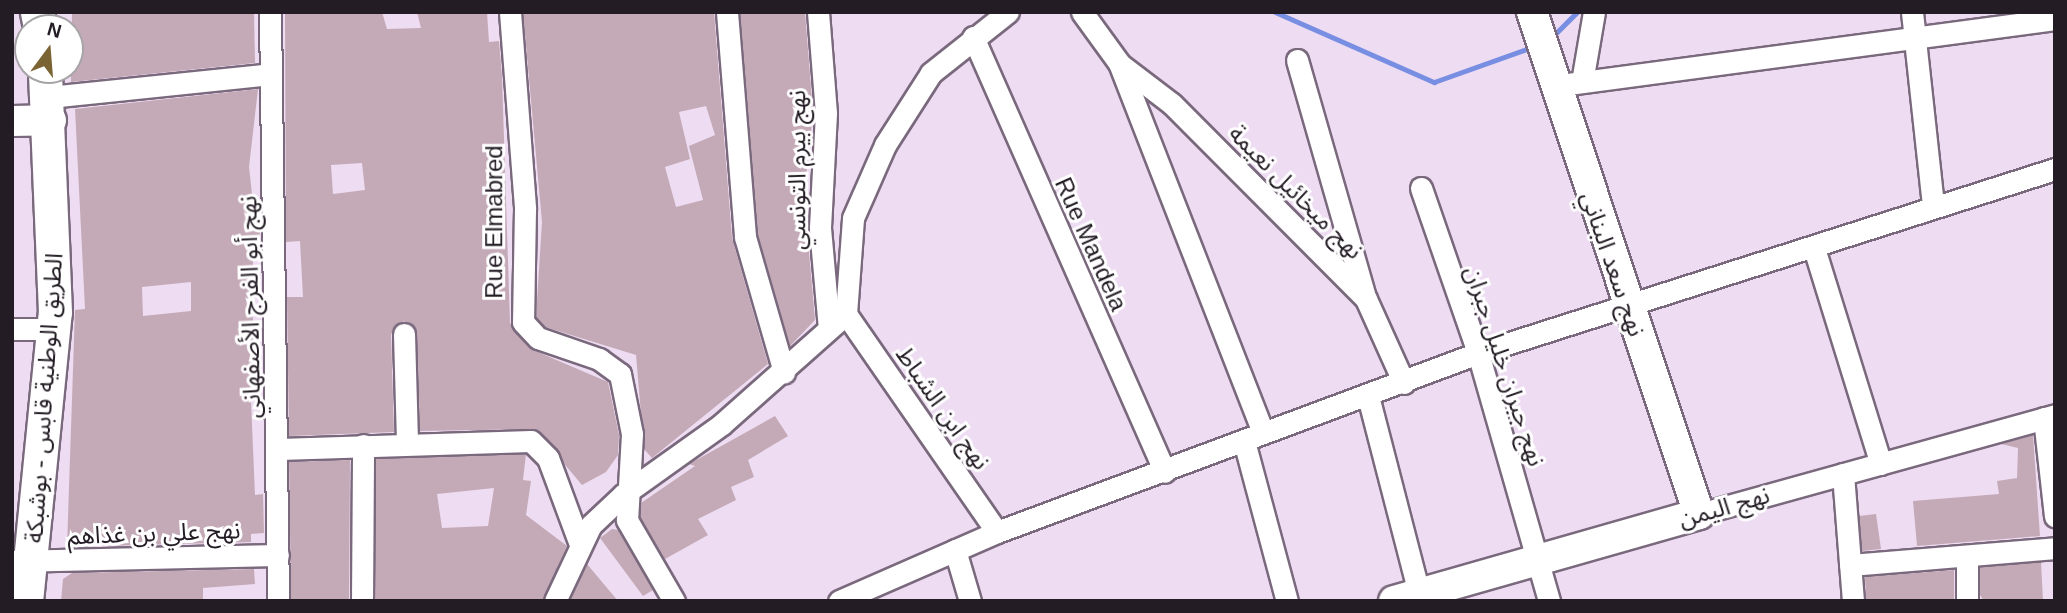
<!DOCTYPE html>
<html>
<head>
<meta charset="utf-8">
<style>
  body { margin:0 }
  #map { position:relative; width:2067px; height:613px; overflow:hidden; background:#eedcf2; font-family:Helvetica,"Noto Sans Arabic",sans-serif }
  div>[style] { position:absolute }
  .stream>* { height:5px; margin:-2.5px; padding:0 2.5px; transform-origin:2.5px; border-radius:2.5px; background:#788ee2 }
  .building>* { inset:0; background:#c4aab7 }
  .roads { filter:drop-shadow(2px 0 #7a697d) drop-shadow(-2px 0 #7a697d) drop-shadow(0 2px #7a697d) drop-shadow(0 -2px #7a697d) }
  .street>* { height:21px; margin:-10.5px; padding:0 10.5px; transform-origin:10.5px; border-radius:10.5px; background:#fff }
  .secondary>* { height:30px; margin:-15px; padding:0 15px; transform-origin:15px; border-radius:15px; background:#fff }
  .primary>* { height:33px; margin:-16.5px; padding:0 16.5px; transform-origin:16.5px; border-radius:16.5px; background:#fff }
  span { translate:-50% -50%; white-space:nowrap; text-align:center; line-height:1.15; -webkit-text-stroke:6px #fff; paint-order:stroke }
  .street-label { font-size:24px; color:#231c24 }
  .frame { position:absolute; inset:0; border:14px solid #231c24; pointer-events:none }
  .north { position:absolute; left:14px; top:14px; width:70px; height:70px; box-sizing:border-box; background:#fff; border:2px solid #a7a4a7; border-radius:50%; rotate:16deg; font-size:19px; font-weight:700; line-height:28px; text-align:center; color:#231c24 }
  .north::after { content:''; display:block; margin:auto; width:24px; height:32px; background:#7b6434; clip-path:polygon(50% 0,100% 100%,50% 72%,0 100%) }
</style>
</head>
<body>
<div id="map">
  <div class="stream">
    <i style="left:1275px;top:12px;width:174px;rotate:23.8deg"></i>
    <i style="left:1434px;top:82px;width:107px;rotate:-19.6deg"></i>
    <i style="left:1550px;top:39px;width:38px;rotate:-45deg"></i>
    <i style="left:550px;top:590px;width:22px;rotate:-74deg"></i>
  </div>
  <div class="building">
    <i style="clip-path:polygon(72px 12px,254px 12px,255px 63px,71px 82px)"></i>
    <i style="clip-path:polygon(evenodd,285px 12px,382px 12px,387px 29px,421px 28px,417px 12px,487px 12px,489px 42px,499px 41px,502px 77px,510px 323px,533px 350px,608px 382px,619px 435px,618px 455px,606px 472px,582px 485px,535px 429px,420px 431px,417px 334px,404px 321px,391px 334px,394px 432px,289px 436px,287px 297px,303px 297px,300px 241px,286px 242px,285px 12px,362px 163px,365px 190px,333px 194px,331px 165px,362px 163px)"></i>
    <i style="clip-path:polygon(evenodd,523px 12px,714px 12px,732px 238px,768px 364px,652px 458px,644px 449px,636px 355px,545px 327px,536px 317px,542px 222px,523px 12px,706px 106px,715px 135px,689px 146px,703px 200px,676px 207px,665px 167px,690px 159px,679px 112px,706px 106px)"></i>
    <i style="clip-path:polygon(740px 12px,805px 12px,813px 113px,804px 196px,815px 320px,790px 346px,758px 235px)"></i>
    <i style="clip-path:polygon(evenodd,258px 89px,249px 167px,254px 212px,260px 212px,260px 237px,253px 237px,253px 352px,261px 351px,262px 377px,250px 378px,255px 495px,263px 494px,264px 533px,251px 534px,251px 542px,67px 547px,75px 310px,85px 309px,75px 109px,258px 89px,191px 282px,191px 311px,143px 316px,142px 287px,191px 282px)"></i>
    <i style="clip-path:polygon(775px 416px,788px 436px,748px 460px,754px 477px,731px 487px,736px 500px,698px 519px,708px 535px,665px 559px,640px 517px,641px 503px,695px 466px,689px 464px)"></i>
    <i style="clip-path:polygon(2033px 435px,2040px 536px,1917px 546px,1913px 501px,1999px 494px,1997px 481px,2017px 478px,2018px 448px,2001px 444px)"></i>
    <i style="clip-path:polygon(evenodd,526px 454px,523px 480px,531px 481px,526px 515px,567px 546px,542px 601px,375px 601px,376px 459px,526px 454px,494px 488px,488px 526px,442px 528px,437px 494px,494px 488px)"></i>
    <i style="clip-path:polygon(350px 460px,349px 601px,291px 601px,289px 462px)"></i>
    <i style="clip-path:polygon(1876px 514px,1881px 549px,1862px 551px,1859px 516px)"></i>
    <i style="clip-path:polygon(612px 529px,618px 530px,653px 590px,643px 596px,600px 538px)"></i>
    <i style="clip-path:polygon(2041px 562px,2043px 601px,1984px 601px,1980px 595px,1980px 567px)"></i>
    <i style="clip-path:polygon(587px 564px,618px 601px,570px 601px)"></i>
    <i style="clip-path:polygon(254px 569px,255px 584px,203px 588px,203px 601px,61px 601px,63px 579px,72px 573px)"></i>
    <i style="clip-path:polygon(1954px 570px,1954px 599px,1866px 601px,1865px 577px)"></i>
  </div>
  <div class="roads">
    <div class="street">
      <i style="left:270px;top:12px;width:589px;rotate:89.22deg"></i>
      <i style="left:510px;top:12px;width:198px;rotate:85.6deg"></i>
      <i style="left:525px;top:209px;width:113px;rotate:91deg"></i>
      <i style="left:523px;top:322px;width:22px;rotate:47deg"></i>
      <i style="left:538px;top:338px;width:65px;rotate:19deg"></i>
      <i style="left:599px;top:359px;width:26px;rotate:36deg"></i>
      <i style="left:620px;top:374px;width:61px;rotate:78.7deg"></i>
      <i style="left:632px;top:434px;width:86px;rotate:93.3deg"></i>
      <i style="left:627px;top:520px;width:94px;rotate:59.9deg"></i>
      <i style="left:727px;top:12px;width:226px;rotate:85.4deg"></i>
      <i style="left:745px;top:237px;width:141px;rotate:73.9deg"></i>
      <i style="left:818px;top:12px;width:101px;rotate:85.5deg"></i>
      <i style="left:826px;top:113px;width:115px;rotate:93deg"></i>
      <i style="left:820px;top:228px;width:101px;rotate:84.9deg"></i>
      <i style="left:1082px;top:12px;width:63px;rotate:54deg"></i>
      <i style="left:1119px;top:63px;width:397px;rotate:68.7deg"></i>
      <i style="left:1912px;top:12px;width:195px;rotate:83.8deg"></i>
      <i style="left:973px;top:37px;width:475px;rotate:66.2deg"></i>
      <i style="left:1297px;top:60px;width:247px;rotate:74deg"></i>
      <i style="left:1121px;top:65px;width:64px;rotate:37.4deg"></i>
      <i style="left:1172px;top:104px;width:275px;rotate:45.1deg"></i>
      <i style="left:1366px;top:299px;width:92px;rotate:65.7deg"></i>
      <i style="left:1582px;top:82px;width:71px;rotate:-80.3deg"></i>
      <i style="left:1553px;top:86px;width:506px;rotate:-7.6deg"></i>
      <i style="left:49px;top:97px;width:223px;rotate:-5.9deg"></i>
      <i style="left:1421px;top:188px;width:175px;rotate:70.9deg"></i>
      <i style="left:1478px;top:353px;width:258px;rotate:74deg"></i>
      <i style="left:1814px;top:248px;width:226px;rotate:72.8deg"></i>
      <i style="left:846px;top:314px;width:96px;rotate:-85.8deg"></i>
      <i style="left:853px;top:218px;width:80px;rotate:-66.3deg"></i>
      <i style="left:885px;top:145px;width:85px;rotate:-57.4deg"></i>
      <i style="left:931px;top:73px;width:98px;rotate:-38.4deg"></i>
      <i style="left:846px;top:314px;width:265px;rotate:55.3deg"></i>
      <i style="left:12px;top:329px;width:42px"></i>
      <i style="left:404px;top:334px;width:109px;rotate:88.4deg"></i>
      <i style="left:1368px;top:396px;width:212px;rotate:75.5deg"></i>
      <i style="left:2044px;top:418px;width:99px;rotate:83.6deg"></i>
      <i style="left:1244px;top:441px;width:166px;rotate:75deg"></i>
      <i style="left:279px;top:449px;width:252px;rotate:-1.8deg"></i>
      <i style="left:531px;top:441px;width:24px;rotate:45deg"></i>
      <i style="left:548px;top:458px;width:90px;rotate:69.7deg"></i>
      <i style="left:1843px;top:474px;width:127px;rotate:85.5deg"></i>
      <i style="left:1699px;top:514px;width:370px;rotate:-15.5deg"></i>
      <i style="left:955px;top:550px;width:53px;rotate:73.6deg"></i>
      <i style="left:12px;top:561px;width:266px;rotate:-1.3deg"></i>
      <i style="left:1850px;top:565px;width:206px;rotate:-4.7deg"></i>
      <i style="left:362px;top:601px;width:156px;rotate:-89.6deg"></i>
      <i style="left:555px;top:601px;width:84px;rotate:-64.7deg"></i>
      <i style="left:591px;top:525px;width:45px;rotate:-43.2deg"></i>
      <i style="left:624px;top:494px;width:120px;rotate:-35.5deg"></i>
      <i style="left:722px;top:424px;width:166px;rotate:-41.6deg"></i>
      <i style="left:839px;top:601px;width:172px;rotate:-23.6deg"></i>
      <i style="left:997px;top:532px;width:513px;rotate:-20.41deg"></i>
      <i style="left:1478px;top:353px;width:606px;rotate:-17.69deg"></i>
      <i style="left:1967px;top:601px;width:45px;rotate:-90deg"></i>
    </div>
    <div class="secondary">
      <i style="left:12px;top:121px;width:39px;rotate:-1deg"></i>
      <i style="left:1394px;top:601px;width:317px;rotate:-15.9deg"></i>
      <i style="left:1699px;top:514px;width:529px;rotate:-108.4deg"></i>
    </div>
    <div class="primary">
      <i style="left:37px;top:12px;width:16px;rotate:79deg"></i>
      <i style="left:26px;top:601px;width:290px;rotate:-84.3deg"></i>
      <i style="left:55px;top:312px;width:242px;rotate:-92.4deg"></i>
    </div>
  </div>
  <div class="street-label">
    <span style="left:797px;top:170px;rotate:-90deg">نهج بيرم التونسي</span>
    <span style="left:1296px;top:192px;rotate:45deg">نهج ميخائيل نعيمة</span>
    <span style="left:494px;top:222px;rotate:-90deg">Rue Elmabred</span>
    <span style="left:1091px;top:244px;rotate:66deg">Rue Mandela</span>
    <span style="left:1613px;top:264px;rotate:71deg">نهج سعد البناني</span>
    <span style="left:250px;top:307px;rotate:-91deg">نهج أبو الفرج الأصفهاني</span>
    <span style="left:1505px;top:366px;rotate:72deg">نهج جبران خليل جبران</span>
    <span style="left:44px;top:398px;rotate:-86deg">الطريق الوطنية قابس - بوشبكة</span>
    <span style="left:943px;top:408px;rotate:55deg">نهج ابن الشباط</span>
    <span style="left:1724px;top:507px;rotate:-16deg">نهج اليمن</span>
    <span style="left:154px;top:533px;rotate:-2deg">نهج علي بن غذاهم</span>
  </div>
  <div class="frame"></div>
  <div class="north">N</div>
</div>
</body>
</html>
